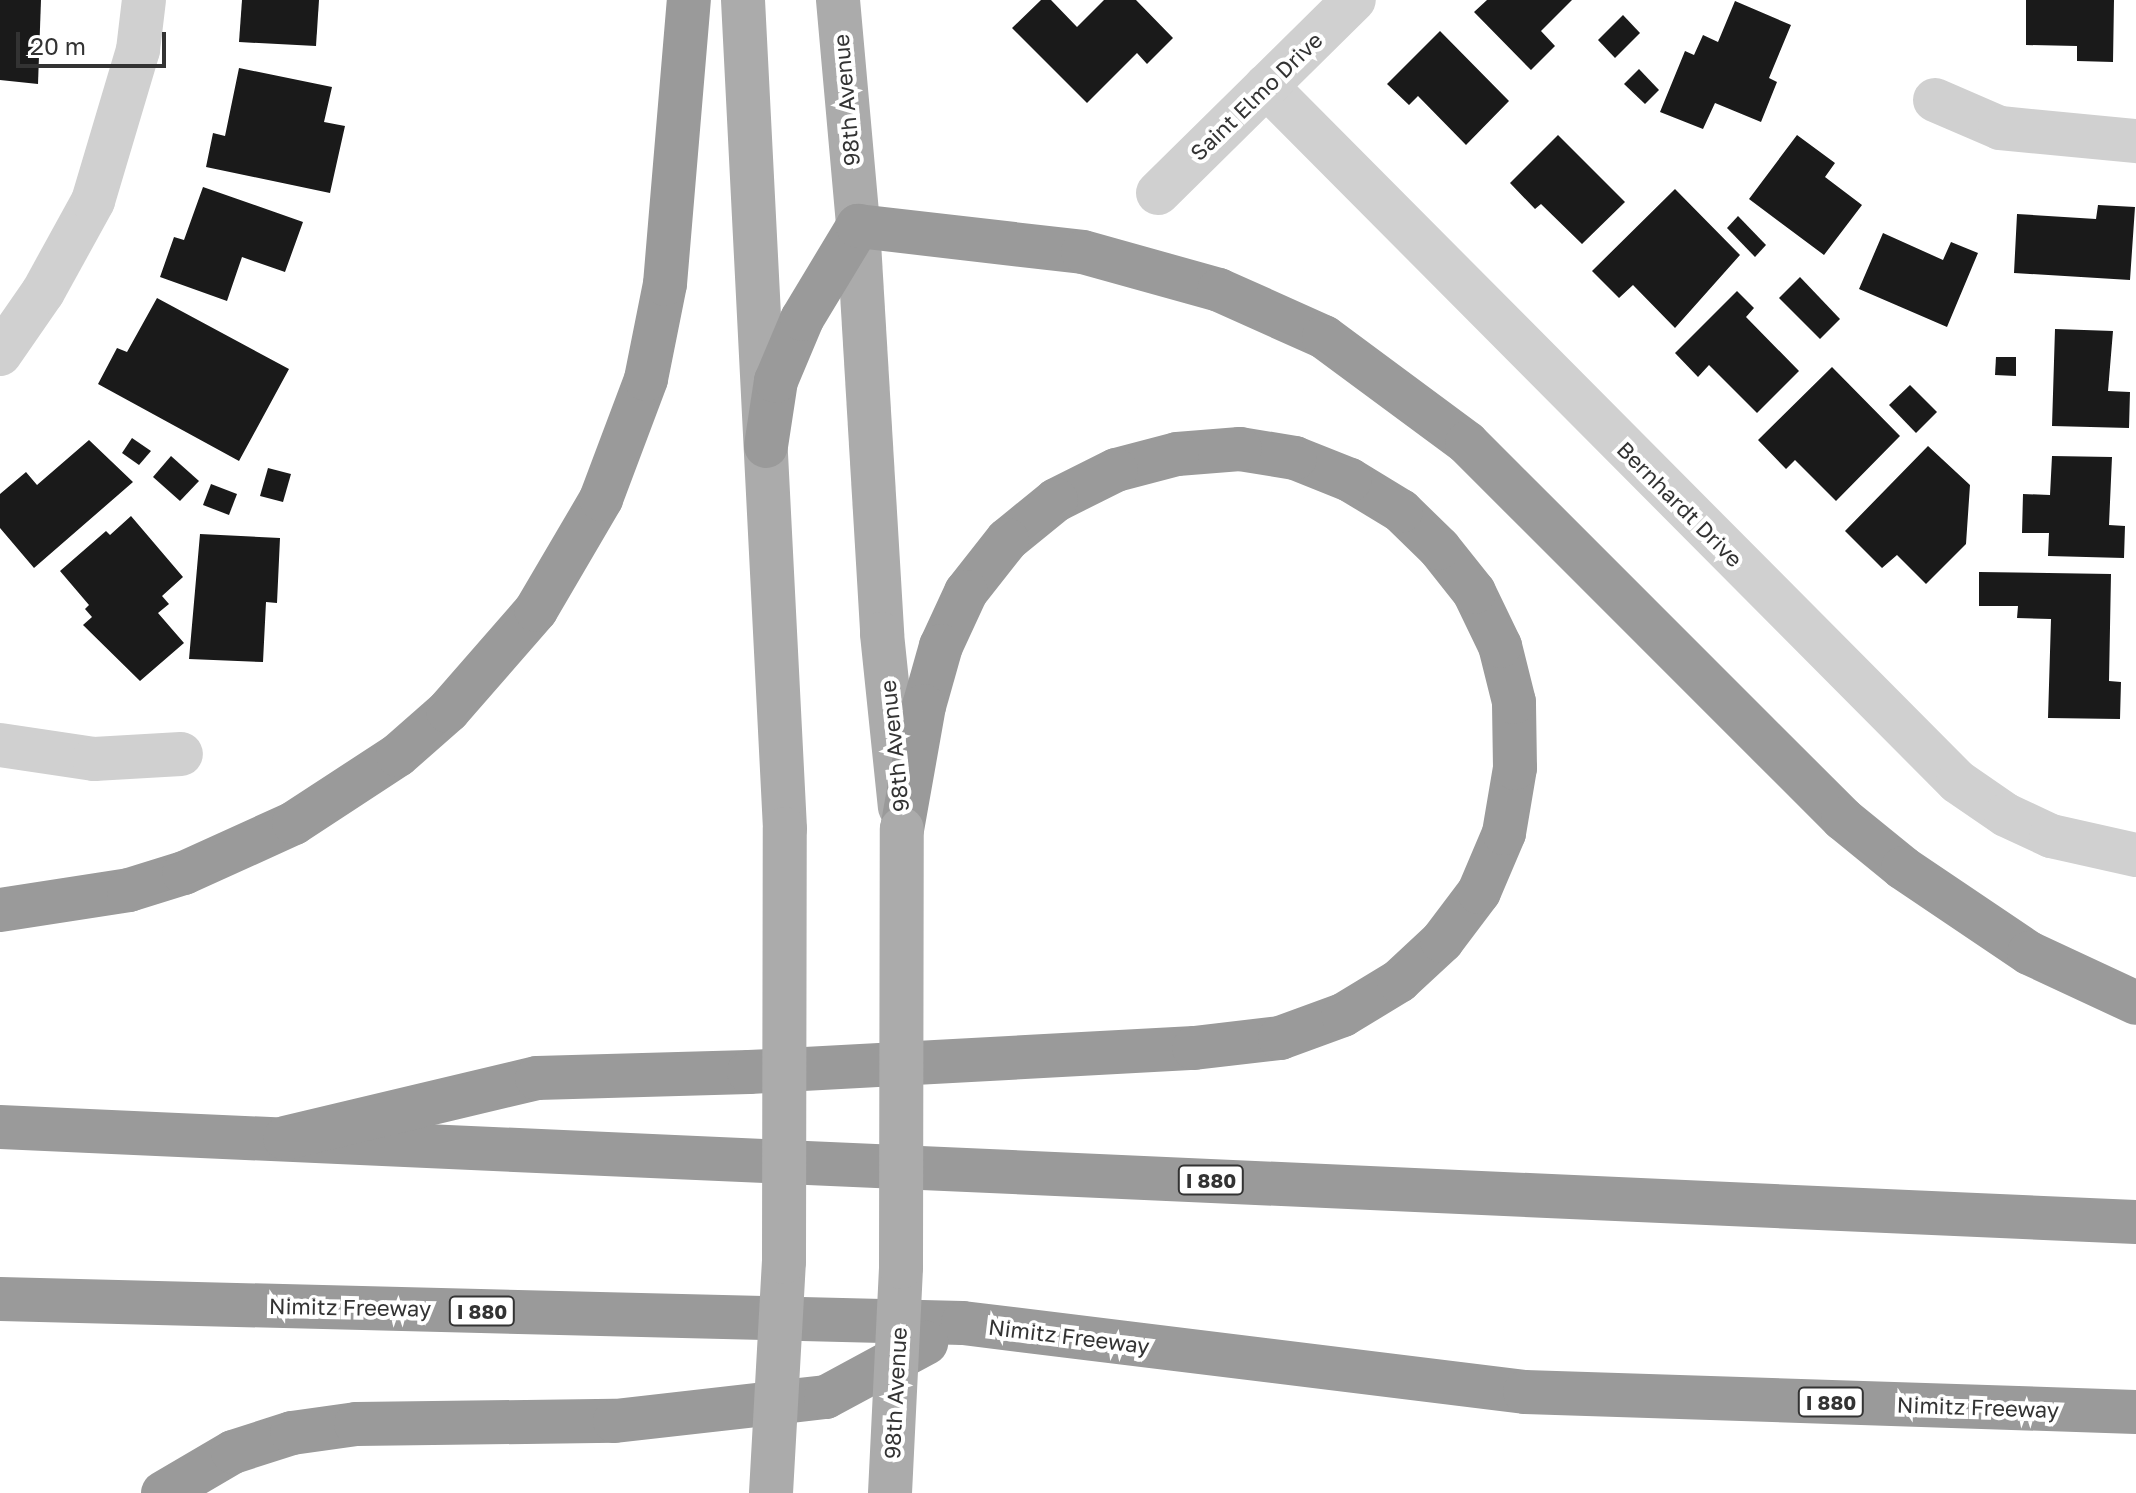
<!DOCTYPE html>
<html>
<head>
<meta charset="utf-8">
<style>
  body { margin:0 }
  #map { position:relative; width:2136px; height:1493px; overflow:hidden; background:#fff; font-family:"Golos Text",sans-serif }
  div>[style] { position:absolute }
  .building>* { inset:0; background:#1a1a1a }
  .street>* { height:44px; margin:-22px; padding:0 22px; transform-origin:22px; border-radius:22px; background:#d0d0d0 }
  .primary>* { height:44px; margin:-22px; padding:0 22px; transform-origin:22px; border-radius:22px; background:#ababab }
  .highway>* { height:44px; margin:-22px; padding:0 22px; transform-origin:22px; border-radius:22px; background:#9a9a9a }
  .primary-bridge>* { height:44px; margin:-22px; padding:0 22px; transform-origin:22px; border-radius:22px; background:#ababab }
  span { translate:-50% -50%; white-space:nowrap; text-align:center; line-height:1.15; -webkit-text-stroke:8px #fff; paint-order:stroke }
  .shield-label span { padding:2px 6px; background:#fff; border:2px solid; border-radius:6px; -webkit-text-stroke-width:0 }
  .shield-label { font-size:20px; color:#333; font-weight:700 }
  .street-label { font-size:22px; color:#333 }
  .scale { position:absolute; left:16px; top:32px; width:150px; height:36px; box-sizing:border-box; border:4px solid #333; border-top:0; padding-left:10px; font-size:24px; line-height:28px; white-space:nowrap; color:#333; -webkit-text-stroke:6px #fff; paint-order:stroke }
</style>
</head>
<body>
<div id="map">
  <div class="building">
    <i style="clip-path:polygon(0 0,41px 0,38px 84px,0 80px)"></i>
    <i style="clip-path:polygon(242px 0,319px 0,316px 46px,239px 42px)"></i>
    <i style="clip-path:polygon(1041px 0,1051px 0,1077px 27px,1104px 0,1136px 0,1173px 38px,1147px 64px,1137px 53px,1087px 103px,1012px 28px)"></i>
    <i style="clip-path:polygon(1487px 0,1572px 0,1541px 31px,1555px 46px,1531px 70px,1474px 12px)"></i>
    <i style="clip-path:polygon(2026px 0,2114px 0,2113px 62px,2077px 61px,2077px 46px,2026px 45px)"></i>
    <i style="clip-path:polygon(1735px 1px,1791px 25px,1769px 78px,1777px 82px,1761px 122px,1715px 103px,1703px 129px,1660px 112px,1685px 51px,1694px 55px,1703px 35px,1718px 42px)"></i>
    <i style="clip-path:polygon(1623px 15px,1640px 33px,1615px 58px,1598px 40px)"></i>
    <i style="clip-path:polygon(1440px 31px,1509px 101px,1466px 145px,1418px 96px,1409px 105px,1387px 84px)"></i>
    <i style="clip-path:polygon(239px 68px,332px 87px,324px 122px,345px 126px,330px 193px,206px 167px,213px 133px,225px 136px)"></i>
    <i style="clip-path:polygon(1639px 69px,1659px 90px,1645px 104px,1624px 84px)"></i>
    <i style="clip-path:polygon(1558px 135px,1625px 202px,1582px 244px,1541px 204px,1535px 209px,1510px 183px)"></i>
    <i style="clip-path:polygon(1797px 135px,1835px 163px,1825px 177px,1862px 205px,1824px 255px,1749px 199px)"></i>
    <i style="clip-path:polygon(203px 187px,303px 222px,285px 272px,242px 257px,227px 301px,160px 277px,174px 237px,184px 240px)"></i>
    <i style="clip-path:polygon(1675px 189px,1740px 255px,1675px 328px,1633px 285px,1619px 298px,1592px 271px)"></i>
    <i style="clip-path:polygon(2098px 205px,2135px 207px,2130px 280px,2014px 273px,2017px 214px,2096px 219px)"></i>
    <i style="clip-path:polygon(1738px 216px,1766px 245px,1755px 257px,1727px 228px)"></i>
    <i style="clip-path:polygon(1883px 233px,1943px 260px,1951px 242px,1978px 253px,1947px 327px,1859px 289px)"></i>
    <i style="clip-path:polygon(1800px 277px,1840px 319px,1820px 339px,1779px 298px)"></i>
    <i style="clip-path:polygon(1737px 291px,1754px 308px,1746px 317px,1799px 371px,1757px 413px,1709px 365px,1698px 377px,1675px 353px)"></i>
    <i style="clip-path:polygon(157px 298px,289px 369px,239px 461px,98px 384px,117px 348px,127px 352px)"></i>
    <i style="clip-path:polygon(2055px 329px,2113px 331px,2108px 391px,2130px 392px,2129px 428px,2052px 426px)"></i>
    <i style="clip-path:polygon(1996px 357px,2016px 357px,2016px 376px,1995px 375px)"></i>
    <i style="clip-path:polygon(1832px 367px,1900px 436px,1836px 501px,1795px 460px,1786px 469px,1758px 440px)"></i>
    <i style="clip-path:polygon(1910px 385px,1937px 412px,1916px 433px,1889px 405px)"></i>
    <i style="clip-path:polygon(132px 438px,151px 451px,139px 465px,122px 453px)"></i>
    <i style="clip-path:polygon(89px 440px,133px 482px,34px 568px,0 528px,0 494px,26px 472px,37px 485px)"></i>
    <i style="clip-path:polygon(1928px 446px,1970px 485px,1966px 544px,1926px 584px,1897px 555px,1882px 568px,1845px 531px)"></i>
    <i style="clip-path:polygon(171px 456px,199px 481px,180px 501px,153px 477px)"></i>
    <i style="clip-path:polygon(2052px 456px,2112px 457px,2109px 525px,2125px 526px,2124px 558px,2048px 556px,2049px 533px,2022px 533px,2023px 494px,2050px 495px)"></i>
    <i style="clip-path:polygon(268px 468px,291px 474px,283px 502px,260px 496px)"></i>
    <i style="clip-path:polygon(211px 484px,237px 494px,229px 515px,203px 505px)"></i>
    <i style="clip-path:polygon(131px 516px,183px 577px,162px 596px,169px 604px,158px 613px,184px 643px,140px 681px,83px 625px,92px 617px,85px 609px,89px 605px,60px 571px,106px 531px,110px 535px)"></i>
    <i style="clip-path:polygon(200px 534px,280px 538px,277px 603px,266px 602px,263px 662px,189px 659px)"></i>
    <i style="clip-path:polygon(1979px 572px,2111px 574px,2109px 681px,2121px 682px,2120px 719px,2048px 718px,2051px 619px,2017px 618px,2018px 606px,1979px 606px)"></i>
  </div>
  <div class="street">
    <i style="left:1266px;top:86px;width:981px;rotate:45.17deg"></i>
    <i style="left:1958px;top:782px;width:58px;rotate:34.5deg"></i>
    <i style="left:2006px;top:815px;width:50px;rotate:25deg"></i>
    <i style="left:2051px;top:836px;width:87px;rotate:12.6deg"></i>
    <i style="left:1935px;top:100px;width:71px;rotate:23.3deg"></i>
    <i style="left:2000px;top:128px;width:137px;rotate:5.5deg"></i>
    <i style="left:1158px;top:193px;width:275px;rotate:-44.6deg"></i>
    <i style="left:0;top:354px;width:75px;rotate:-55.3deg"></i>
    <i style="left:43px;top:292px;width:104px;rotate:-61.2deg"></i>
    <i style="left:93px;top:201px;width:158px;rotate:-73.4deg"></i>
    <i style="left:138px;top:50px;width:50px;rotate:-83.2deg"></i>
    <i style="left:0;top:745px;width:95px;rotate:8.5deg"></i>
    <i style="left:94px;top:759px;width:87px;rotate:-3.3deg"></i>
  </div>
  <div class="primary">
    <i style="left:743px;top:0;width:830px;rotate:87.1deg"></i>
    <i style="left:838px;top:0;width:227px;rotate:84.9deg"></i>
    <i style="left:858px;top:226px;width:409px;rotate:86.6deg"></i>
    <i style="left:882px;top:634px;width:174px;rotate:84.1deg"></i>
  </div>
  <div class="highway">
    <i style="left:766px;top:446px;width:66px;rotate:-81.3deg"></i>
    <i style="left:776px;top:381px;width:67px;rotate:-67.2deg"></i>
    <i style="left:802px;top:319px;width:109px;rotate:-58.9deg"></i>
    <i style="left:858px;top:226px;width:226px;rotate:6.6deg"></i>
    <i style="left:1083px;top:252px;width:141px;rotate:15.6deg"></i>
    <i style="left:1219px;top:290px;width:115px;rotate:24.1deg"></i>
    <i style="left:1324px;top:337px;width:178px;rotate:36.5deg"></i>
    <i style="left:1467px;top:443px;width:532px;rotate:45deg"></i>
    <i style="left:1843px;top:819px;width:77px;rotate:39.2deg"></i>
    <i style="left:1903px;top:868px;width:152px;rotate:34deg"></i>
    <i style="left:2029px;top:953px;width:118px;rotate:25deg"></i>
    <i style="left:0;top:910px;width:131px;rotate:-8.8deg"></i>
    <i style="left:129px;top:890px;width:58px;rotate:-17.2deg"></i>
    <i style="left:184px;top:873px;width:121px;rotate:-24.4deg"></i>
    <i style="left:294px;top:823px;width:124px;rotate:-33.2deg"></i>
    <i style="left:398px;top:755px;width:67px;rotate:-41.3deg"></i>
    <i style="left:448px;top:711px;width:134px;rotate:-48.9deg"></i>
    <i style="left:536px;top:610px;width:129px;rotate:-59.6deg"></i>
    <i style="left:601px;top:499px;width:128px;rotate:-69.4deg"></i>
    <i style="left:646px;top:379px;width:97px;rotate:-78.7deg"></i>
    <i style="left:665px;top:284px;width:285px;rotate:-85.2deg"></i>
    <i style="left:0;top:1127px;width:2138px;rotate:2.55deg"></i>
    <i style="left:285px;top:1138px;width:259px;rotate:-13.4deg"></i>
    <i style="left:537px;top:1078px;width:212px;rotate:-1.6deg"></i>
    <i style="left:749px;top:1072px;width:446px;rotate:-3.1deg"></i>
    <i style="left:1194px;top:1048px;width:87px;rotate:-6.6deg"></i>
    <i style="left:1280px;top:1038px;width:67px;rotate:-20.1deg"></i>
    <i style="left:1343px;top:1015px;width:66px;rotate:-31.3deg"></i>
    <i style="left:1399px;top:981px;width:59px;rotate:-42.9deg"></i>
    <i style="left:1442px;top:941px;width:61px;rotate:-52.9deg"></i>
    <i style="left:1479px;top:892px;width:64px;rotate:-67deg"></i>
    <i style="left:1504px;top:833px;width:66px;rotate:-80.4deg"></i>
    <i style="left:1515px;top:768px;width:66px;rotate:-90.9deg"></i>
    <i style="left:1514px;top:702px;width:58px;rotate:-104deg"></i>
    <i style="left:1500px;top:646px;width:60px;rotate:-115.7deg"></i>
    <i style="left:1474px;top:592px;width:56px;rotate:-128.5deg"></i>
    <i style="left:1439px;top:548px;width:53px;rotate:-135.8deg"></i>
    <i style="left:1401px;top:511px;width:60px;rotate:-148.7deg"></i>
    <i style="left:1350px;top:480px;width:59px;rotate:-158.2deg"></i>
    <i style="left:1295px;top:458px;width:56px;rotate:-170.7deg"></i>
    <i style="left:1240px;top:449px;width:63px;rotate:175.5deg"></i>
    <i style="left:1177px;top:454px;width:63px;rotate:165.3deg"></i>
    <i style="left:1116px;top:470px;width:67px;rotate:153.4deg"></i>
    <i style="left:1056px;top:500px;width:63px;rotate:140.8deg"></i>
    <i style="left:1007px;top:540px;width:66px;rotate:128.3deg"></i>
    <i style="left:966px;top:592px;width:60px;rotate:114.8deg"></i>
    <i style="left:941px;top:646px;width:62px;rotate:105.8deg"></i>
    <i style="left:924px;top:706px;width:125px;rotate:100.1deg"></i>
    <i style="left:0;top:1299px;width:963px;rotate:1.43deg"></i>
    <i style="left:963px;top:1323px;width:566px;rotate:7deg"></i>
    <i style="left:1525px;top:1392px;width:611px;rotate:1.87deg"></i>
    <i style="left:163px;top:1493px;width:81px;rotate:-30.4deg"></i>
    <i style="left:233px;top:1452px;width:62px;rotate:-17.9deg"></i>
    <i style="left:292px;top:1433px;width:65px;rotate:-8deg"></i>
    <i style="left:356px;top:1424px;width:259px;rotate:-0.7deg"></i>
    <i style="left:615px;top:1421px;width:212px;rotate:-6.5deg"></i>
    <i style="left:826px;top:1397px;width:114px;rotate:-28.4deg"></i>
  </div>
  <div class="primary-bridge">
    <i style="left:771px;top:1493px;width:231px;rotate:-86.8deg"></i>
    <i style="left:784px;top:1262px;width:433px;rotate:-89.9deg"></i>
    <i style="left:890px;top:1493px;width:226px;rotate:-87.2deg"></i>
    <i style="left:901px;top:1267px;width:438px;rotate:-89.9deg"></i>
  </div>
  <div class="shield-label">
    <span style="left:1211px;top:1180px">I 880</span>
    <span style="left:482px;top:1311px">I 880</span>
    <span style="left:1831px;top:1402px">I 880</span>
  </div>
  <div class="street-label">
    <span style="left:1256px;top:96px;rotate:-44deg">Saint Elmo Drive</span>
    <span style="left:846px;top:100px;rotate:-95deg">98th Avenue</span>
    <span style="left:1680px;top:504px;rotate:45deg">Bernhardt Drive</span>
    <span style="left:894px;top:746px;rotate:-96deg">98th Avenue</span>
    <span style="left:350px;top:1307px;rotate:1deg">Nimitz Freeway</span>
    <span style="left:1069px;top:1336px;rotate:7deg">Nimitz Freeway</span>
    <span style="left:895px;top:1393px;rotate:-87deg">98th Avenue</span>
    <span style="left:1978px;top:1407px;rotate:2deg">Nimitz Freeway</span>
  </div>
  <div class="scale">20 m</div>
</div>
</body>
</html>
